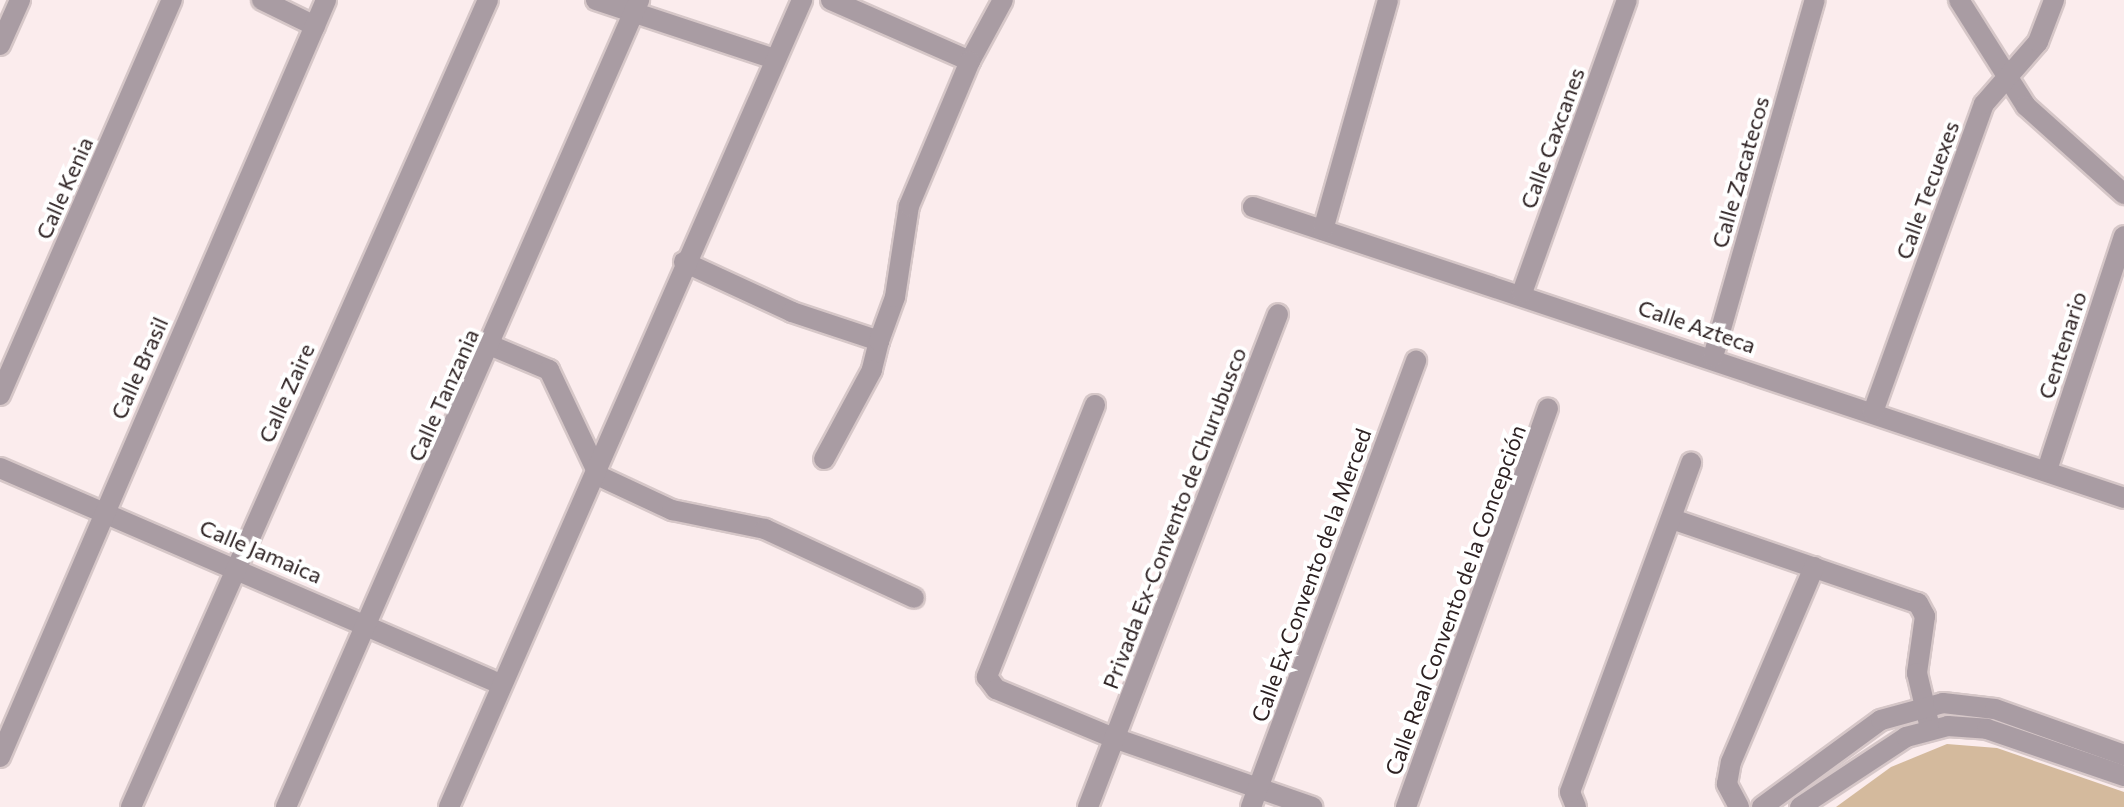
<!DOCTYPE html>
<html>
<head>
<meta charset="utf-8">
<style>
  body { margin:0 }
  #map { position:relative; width:2124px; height:807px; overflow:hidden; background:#fbeced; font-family:Commissioner,sans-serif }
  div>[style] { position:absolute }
  .green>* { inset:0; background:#d4ba9d }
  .roads { filter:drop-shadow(2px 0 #d6c7c8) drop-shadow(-2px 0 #d6c7c8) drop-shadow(0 2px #d6c7c8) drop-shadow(0 -2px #d6c7c8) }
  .street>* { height:20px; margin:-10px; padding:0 10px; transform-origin:10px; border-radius:10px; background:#a99ca3 }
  span { translate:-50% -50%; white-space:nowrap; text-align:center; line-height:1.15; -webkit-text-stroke:8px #fff; paint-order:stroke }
  .street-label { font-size:22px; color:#2d2122 }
</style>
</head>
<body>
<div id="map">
  <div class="green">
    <i style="clip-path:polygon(1947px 744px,1997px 748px,2124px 792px,2124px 807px,1836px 807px,1891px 767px)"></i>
  </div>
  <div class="roads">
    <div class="street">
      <i style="left:262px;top:0;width:59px;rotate:26.1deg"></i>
      <i style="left:596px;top:0;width:188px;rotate:18.3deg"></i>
      <i style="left:831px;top:0;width:152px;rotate:23.7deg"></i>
      <i style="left:970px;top:61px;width:69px;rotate:-61.6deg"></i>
      <i style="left:1959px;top:0;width:125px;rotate:57.7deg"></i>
      <i style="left:2026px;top:106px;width:132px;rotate:41.9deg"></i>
      <i style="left:0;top:45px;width:49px;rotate:-66deg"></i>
      <i style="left:1253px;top:207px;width:918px;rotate:18.47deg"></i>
      <i style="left:1323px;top:230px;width:239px;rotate:-74.2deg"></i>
      <i style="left:684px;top:262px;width:119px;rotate:24.8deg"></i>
      <i style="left:792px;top:312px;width:92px;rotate:18.4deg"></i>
      <i style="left:879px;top:341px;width:30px;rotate:104deg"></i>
      <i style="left:872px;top:370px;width:101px;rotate:118.3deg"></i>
      <i style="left:1522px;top:293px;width:311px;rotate:-70.3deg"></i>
      <i style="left:879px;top:341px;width:47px;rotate:-70deg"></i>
      <i style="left:895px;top:297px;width:92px;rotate:-81.3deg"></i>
      <i style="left:909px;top:206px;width:157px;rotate:-67.2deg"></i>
      <i style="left:492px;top:346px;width:62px;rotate:22.8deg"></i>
      <i style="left:549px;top:370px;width:117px;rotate:64.7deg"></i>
      <i style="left:599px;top:476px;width:81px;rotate:25deg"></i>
      <i style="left:672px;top:510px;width:95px;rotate:11.5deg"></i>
      <i style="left:765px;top:529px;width:164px;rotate:24.8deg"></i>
      <i style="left:1713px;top:357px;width:371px;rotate:-74.1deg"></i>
      <i style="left:0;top:395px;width:431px;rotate:-66.5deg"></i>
      <i style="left:1095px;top:405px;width:293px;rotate:111.7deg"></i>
      <i style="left:987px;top:677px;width:15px;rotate:53deg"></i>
      <i style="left:996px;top:689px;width:128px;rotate:22.6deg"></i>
      <i style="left:1114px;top:738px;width:210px;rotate:19.2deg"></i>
      <i style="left:1873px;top:412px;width:327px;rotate:-70.2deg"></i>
      <i style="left:1984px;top:104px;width:82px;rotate:-48.9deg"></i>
      <i style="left:2038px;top:42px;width:45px;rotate:-69.1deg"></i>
      <i style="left:0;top:468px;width:545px;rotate:23.36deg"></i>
      <i style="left:2047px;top:470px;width:246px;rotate:-71.8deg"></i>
      <i style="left:1672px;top:519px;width:260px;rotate:18.9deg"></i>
      <i style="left:1918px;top:603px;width:15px;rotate:62deg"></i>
      <i style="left:1925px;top:616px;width:58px;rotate:98deg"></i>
      <i style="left:1917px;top:673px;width:57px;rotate:76.7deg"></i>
      <i style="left:0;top:757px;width:824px;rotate:-66.7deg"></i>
      <i style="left:131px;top:807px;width:882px;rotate:-66.14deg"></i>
      <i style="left:286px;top:807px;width:881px;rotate:-66.37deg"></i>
      <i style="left:449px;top:807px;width:881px;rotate:-66.37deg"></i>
      <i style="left:1088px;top:807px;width:528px;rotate:-68.92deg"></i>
      <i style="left:1251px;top:807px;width:476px;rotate:-69.7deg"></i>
      <i style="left:1406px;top:807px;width:423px;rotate:-70.4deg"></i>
      <i style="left:1576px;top:807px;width:16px;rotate:-112deg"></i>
      <i style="left:1570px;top:792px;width:351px;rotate:-69.8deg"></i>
      <i style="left:1739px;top:807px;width:26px;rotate:-118deg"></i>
      <i style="left:1727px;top:784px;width:22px;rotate:-80deg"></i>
      <i style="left:1731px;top:762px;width:212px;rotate:-66.9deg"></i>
      <i style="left:1762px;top:807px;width:147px;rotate:-36.2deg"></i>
      <i style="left:1881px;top:720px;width:64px;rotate:-15.3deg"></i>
      <i style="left:1943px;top:703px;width:52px;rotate:6.6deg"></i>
      <i style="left:1995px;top:709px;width:137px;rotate:19.6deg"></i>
      <i style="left:1800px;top:807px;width:127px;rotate:-33.4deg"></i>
      <i style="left:1906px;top:737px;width:43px;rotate:-14.7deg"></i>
      <i style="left:1948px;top:726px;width:39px;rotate:4deg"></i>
      <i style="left:1987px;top:729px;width:145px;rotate:18.9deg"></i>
    </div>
  </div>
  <div class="street-label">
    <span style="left:1552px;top:138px;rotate:-70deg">Calle Caxcanes</span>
    <span style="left:1740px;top:172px;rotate:-74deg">Calle Zacatecos</span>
    <span style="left:64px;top:188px;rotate:-66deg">Calle Kenia</span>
    <span style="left:1927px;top:190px;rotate:-70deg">Calle Tecuexes</span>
    <span style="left:1697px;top:326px;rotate:19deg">Calle Azteca</span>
    <span style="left:2062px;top:345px;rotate:-72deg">Centenario</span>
    <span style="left:139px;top:368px;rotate:-66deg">Calle Brasil</span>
    <span style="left:286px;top:393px;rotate:-66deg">Calle Zaire</span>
    <span style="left:443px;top:395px;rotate:-66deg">Calle Tanzania</span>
    <span style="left:1174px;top:518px;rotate:-69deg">Privada Ex-Convento de Churubusco</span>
    <span style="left:261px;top:551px;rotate:23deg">Calle Jamaica</span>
    <span style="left:1311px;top:575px;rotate:-70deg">Calle Ex Convento de la Merced</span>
    <span style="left:1455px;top:600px;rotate:-70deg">Calle Real Convento de la Concepción</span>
  </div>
</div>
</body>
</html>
